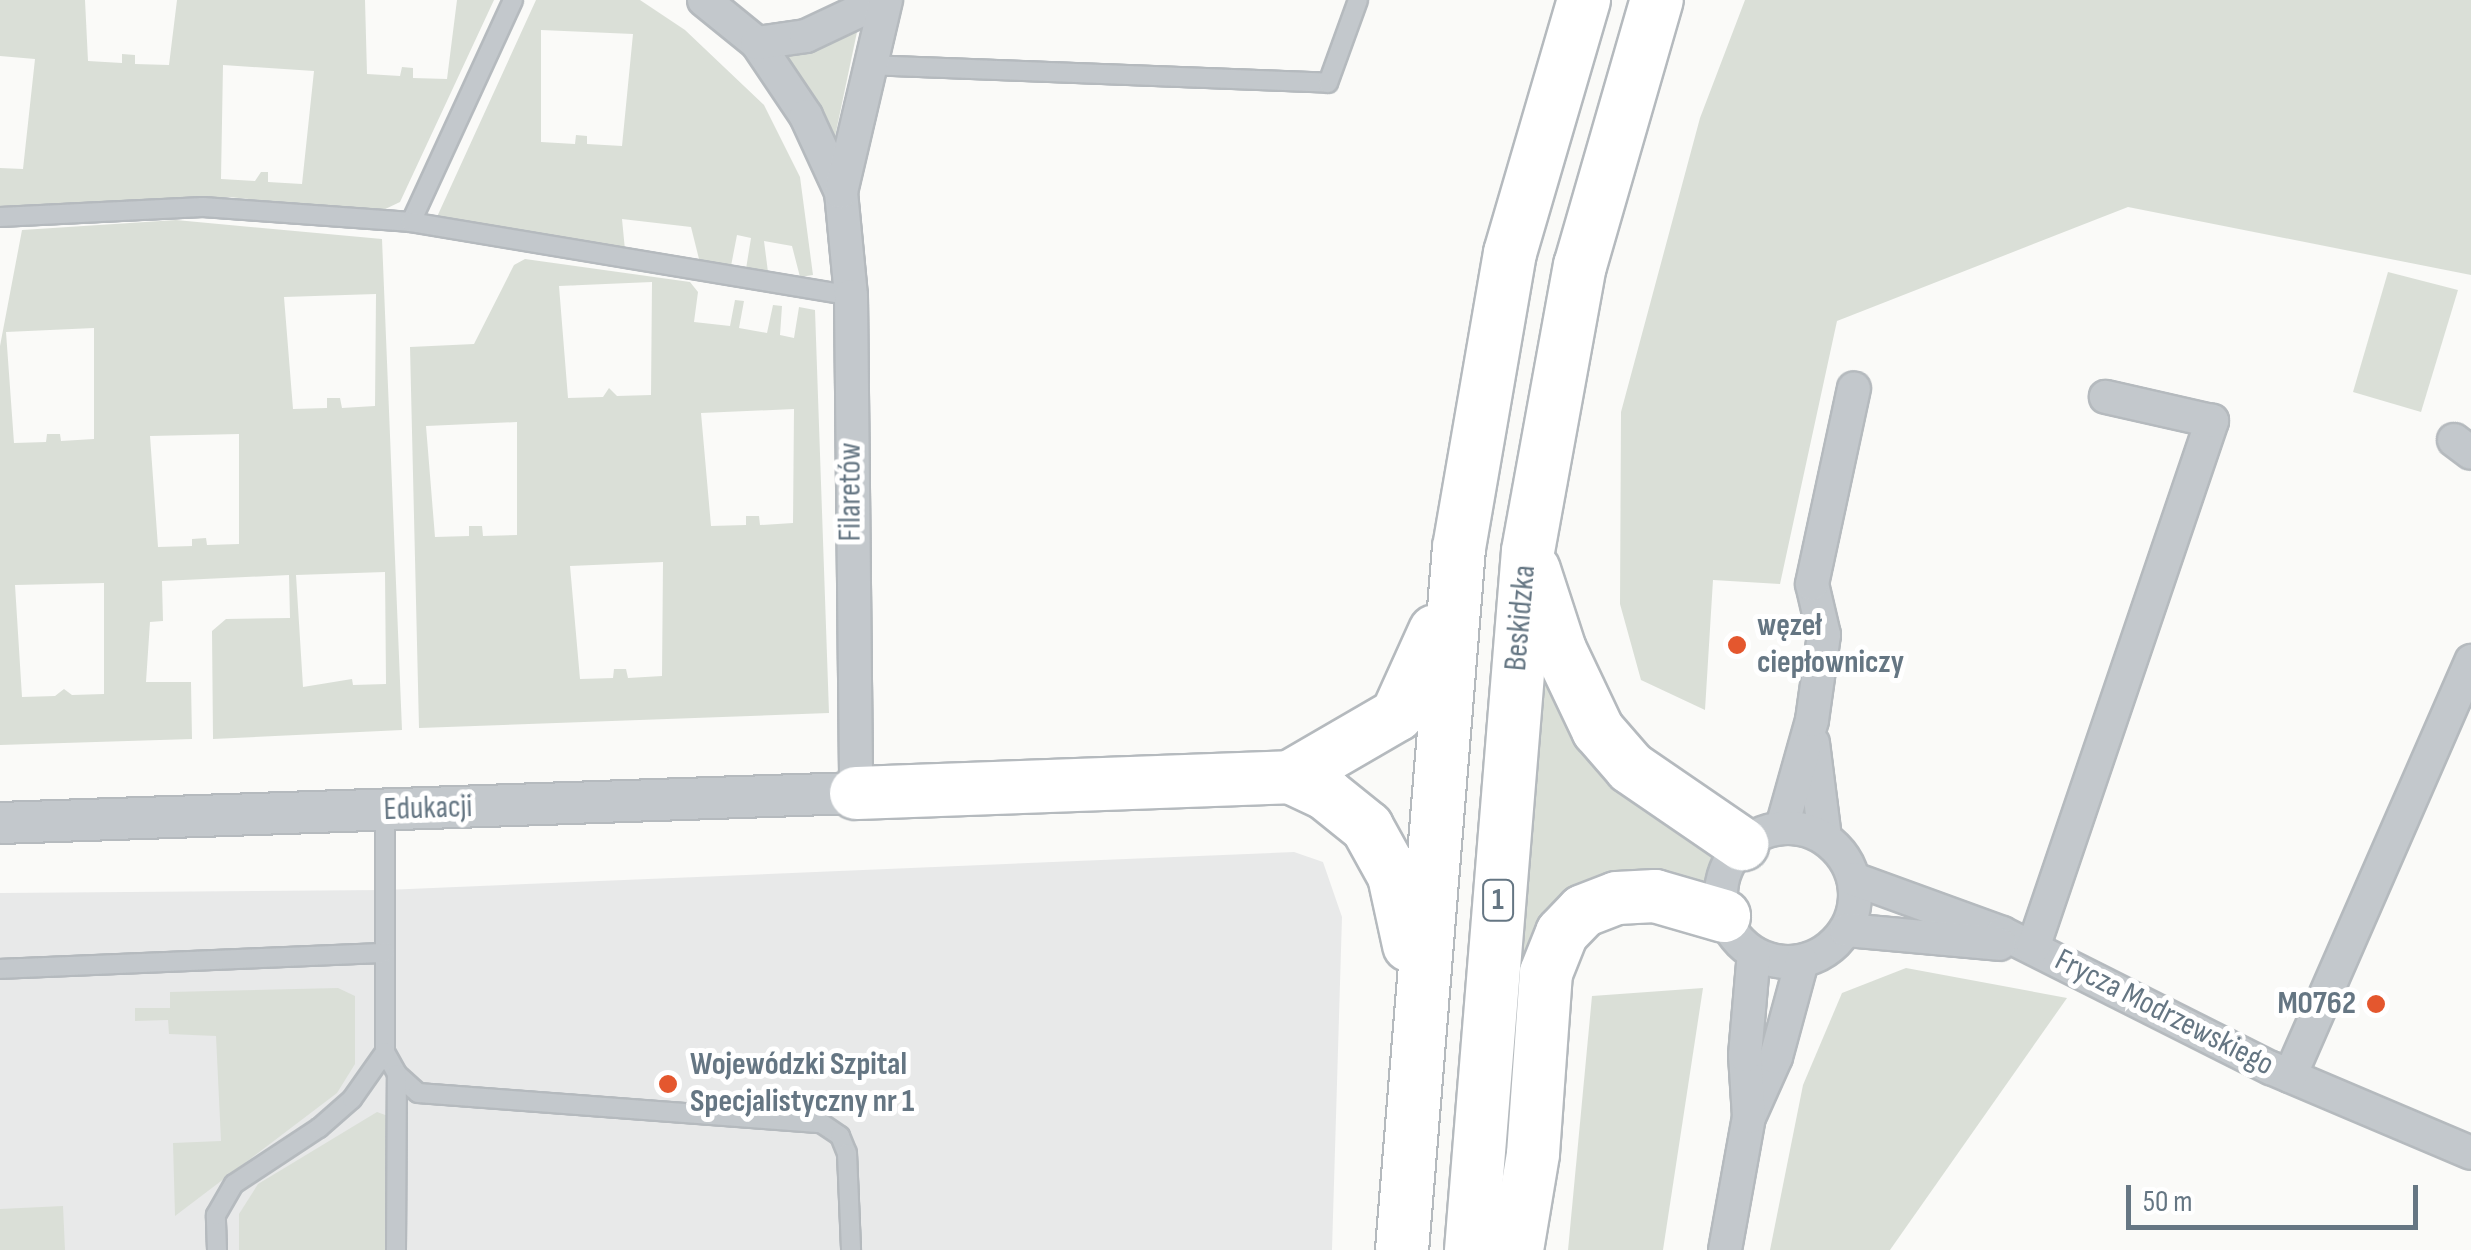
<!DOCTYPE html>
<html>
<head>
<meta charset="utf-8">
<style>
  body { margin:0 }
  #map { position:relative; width:2471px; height:1250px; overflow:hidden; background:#fafaf8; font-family:"Sofia Sans Condensed",sans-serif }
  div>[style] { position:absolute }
  .built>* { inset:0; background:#e8e9e9 }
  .green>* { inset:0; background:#dadfd7 }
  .roads { filter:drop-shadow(2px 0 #b5babe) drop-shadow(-2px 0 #b5babe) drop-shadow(0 2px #b5babe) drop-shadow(0 -2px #b5babe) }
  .service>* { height:18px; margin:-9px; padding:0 9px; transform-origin:9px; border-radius:9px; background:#c3c8cc }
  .minor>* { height:32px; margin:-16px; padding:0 16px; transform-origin:16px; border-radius:16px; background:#c3c8cc }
  .minor>.ring { margin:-16px; padding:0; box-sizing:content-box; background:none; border:32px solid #c3c8cc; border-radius:50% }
  .tertiary>* { height:40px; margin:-20px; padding:0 20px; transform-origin:20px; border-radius:20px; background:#c3c8cc }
  .primary>* { height:52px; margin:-26px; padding:0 26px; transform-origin:26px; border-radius:26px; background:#fff }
  .dots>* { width:28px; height:28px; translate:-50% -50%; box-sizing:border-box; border:5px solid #fff; border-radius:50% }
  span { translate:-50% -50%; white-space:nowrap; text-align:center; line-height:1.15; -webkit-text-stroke:10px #fff; paint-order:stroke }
  .shield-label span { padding:2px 8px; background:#fff; border:2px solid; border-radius:8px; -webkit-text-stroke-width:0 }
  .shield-label { font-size:30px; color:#657683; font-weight:700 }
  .street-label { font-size:32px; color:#657683 }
  .poi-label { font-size:32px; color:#657683; font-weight:700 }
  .left { translate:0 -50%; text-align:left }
  .right { translate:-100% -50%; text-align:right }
  .scale { position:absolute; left:2126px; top:1185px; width:292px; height:45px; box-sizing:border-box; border:5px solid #657683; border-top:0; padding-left:12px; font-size:30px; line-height:35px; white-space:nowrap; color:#657683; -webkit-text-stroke:8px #fff; paint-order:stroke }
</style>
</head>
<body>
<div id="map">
  <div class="built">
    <i style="clip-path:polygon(1294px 852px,1323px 862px,1342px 917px,1332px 1250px,0 1250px,0 893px,385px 890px)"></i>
  </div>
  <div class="green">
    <i style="clip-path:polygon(evenodd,0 0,85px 0,88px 61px,122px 63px,122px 54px,135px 55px,135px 64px,169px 65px,177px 0,365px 0,367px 74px,400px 76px,402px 67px,413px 68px,413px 78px,447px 79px,457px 0,494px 0,400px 202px,379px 212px,229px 197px,0 206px,0 168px,23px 169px,35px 59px,0 56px,0 0,223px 65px,314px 71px,302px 184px,268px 182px,268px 172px,261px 172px,255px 181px,221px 179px,223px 65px)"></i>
    <i style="clip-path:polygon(evenodd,536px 0,640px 0,685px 30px,764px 105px,800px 177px,813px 275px,800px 277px,792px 246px,764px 241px,768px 272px,746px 269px,751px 238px,737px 235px,731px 266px,699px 259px,691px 227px,622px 219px,625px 250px,436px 219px,536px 0,541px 30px,633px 34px,622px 146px,587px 144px,587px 136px,576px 135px,575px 144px,541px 142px,541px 30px)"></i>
    <i style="clip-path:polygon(1745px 0,2471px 0,2471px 275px,2128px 207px,1837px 321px,1780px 584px,1713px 580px,1705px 710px,1641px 680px,1620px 604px,1621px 412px,1700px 118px)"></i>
    <i style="clip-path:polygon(857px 32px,833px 146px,783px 57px)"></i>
    <i style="clip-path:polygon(evenodd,176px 220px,382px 239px,402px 730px,213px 739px,212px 631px,226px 619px,290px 618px,289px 575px,162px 581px,163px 621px,150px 622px,146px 682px,191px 682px,192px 739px,0 745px,0 346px,22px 230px,176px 220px,376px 294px,375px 406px,342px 408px,340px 398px,327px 398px,327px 408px,293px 409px,284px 297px,376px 294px,176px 220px,94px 328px,94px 439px,61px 441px,60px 434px,47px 434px,46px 442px,14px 443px,6px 332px,94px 328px,176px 220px,239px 434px,239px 544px,207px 545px,206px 538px,192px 539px,192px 546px,158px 547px,150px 436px,239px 434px,176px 220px,385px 572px,386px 684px,353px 685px,352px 679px,303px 687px,296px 575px,385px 572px,176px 220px,104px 583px,104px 694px,72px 695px,64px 689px,55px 696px,22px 697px,15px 585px,104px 583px)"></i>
    <i style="clip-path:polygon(evenodd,525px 259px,690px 282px,698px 292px,694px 322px,730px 326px,735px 300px,744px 301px,739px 328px,767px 333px,773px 305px,782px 306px,780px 335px,794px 338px,799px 307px,815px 310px,829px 713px,419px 728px,410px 347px,474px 344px,514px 265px,525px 259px,652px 282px,651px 395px,617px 396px,609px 388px,603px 397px,568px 398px,559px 286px,652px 282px,525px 259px,794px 409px,793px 523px,760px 525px,759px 516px,746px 516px,746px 525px,711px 526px,701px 413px,794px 409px,525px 259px,517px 422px,517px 535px,483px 536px,482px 526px,469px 526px,469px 536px,435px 537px,426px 426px,517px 422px,525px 259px,663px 562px,662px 676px,628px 678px,626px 669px,614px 669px,613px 678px,580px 679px,570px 566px,663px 562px)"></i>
    <i style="clip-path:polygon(2388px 272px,2458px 290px,2421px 412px,2353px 392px)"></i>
    <i style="clip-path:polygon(1553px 676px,1717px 848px,1703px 887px,1649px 877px,1532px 964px,1521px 962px,1540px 677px)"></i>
    <i style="clip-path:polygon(1906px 968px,2067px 998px,1890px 1250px,1770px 1250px,1803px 1085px,1842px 993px)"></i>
    <i style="clip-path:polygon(338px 988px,355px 996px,355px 1064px,337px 1093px,175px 1216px,173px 1143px,221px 1141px,216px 1036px,169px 1034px,168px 1020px,135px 1021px,135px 1008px,170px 1008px,170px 992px)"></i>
    <i style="clip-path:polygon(1703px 988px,1663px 1250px,1568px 1250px,1592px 996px)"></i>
    <i style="clip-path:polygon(377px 1112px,388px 1116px,388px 1250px,239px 1250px,239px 1214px,258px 1184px)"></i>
    <i style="clip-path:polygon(63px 1206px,65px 1250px,0 1250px,0 1209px)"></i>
  </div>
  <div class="roads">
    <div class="service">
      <i style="left:869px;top:65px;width:459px;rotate:2.2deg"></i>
      <i style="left:1328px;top:83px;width:88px;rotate:-70.1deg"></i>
      <i style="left:0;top:217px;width:203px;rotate:-2.8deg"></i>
      <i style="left:203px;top:207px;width:209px;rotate:4.1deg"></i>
      <i style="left:411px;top:222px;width:244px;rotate:-65.3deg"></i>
      <i style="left:411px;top:222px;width:446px;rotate:9.5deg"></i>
      <i style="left:385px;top:811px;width:241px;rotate:90deg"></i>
      <i style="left:385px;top:1052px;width:25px;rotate:61deg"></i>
      <i style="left:397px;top:1074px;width:28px;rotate:42deg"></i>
      <i style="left:418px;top:1093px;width:404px;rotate:4.3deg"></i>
      <i style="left:821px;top:1123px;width:23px;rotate:34deg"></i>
      <i style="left:840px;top:1136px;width:18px;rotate:68deg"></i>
      <i style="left:847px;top:1153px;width:97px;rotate:87.6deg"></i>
      <i style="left:0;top:969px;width:385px;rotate:-2.4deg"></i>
      <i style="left:217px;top:1250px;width:35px;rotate:-92deg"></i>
      <i style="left:216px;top:1215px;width:36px;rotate:-60deg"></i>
      <i style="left:234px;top:1184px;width:102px;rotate:-33.4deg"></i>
      <i style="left:319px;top:1128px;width:44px;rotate:-41.3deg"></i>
      <i style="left:352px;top:1099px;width:57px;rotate:-54.9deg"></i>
      <i style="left:396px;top:1250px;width:176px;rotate:-89.7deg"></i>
    </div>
    <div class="minor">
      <i style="left:704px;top:0;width:68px;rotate:39.1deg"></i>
      <i style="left:757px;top:43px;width:88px;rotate:56.1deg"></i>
      <i style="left:806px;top:116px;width:84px;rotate:65.3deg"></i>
      <i style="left:841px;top:192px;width:104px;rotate:84.5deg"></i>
      <i style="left:851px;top:296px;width:497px;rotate:89.4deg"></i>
      <i style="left:757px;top:43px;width:49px;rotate:-8.1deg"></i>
      <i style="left:806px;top:36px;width:84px;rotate:-25.3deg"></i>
      <i style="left:841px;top:192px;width:197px;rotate:-76.8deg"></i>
      <i style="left:2454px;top:440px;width:21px;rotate:37deg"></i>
      <i style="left:1813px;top:743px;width:96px;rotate:82.8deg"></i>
      <i style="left:1782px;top:827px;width:111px;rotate:-74.3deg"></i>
      <i style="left:1812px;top:720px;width:86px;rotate:-82deg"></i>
      <i style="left:1824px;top:635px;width:52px;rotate:-103.2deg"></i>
      <i style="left:1812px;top:584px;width:200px;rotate:-77.9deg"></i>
      <i class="ring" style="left:1721px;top:828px;width:102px;height:102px"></i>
      <i style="left:1854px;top:879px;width:158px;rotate:20deg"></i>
      <i style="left:2002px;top:933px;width:301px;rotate:26.7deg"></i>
      <i style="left:2271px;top:1068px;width:217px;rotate:23deg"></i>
      <i style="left:1846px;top:930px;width:154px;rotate:5.2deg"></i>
      <i style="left:2033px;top:948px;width:557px;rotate:-71.24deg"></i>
      <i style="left:2212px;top:421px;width:109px;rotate:-167.2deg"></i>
      <i style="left:2290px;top:1076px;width:453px;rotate:-66.4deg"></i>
      <i style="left:1751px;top:1113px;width:61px;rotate:-65.9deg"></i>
      <i style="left:1776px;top:1057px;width:99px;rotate:-74.8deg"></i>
      <i style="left:1725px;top:1250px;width:135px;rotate:-79.8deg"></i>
      <i style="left:1749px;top:1117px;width:62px;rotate:-93.7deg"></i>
      <i style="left:1745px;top:1055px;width:102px;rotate:-85deg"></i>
    </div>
    <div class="tertiary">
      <i style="left:0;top:823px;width:857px;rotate:-2.01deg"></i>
    </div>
    <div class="primary">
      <i style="left:1534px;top:570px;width:84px;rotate:72deg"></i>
      <i style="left:1560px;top:650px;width:89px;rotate:64.6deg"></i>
      <i style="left:1598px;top:730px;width:50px;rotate:49deg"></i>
      <i style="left:1631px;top:768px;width:135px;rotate:34.4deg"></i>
      <i style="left:1290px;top:777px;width:40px;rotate:25deg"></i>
      <i style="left:1326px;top:794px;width:53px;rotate:38.8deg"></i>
      <i style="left:1367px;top:827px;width:56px;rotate:61.1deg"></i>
      <i style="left:1394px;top:876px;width:71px;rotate:77.7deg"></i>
      <i style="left:856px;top:793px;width:434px;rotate:-2.1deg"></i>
      <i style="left:1290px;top:777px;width:124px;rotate:-30.1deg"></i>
      <i style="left:1397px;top:715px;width:92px;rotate:-65.7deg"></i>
      <i style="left:1402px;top:1250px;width:704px;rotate:-85.36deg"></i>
      <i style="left:1459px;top:548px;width:299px;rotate:-80.2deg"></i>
      <i style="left:1510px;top:253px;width:264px;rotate:-73.7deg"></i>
      <i style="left:1471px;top:1250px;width:701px;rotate:-85.34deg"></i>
      <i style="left:1528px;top:551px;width:290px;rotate:-79.7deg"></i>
      <i style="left:1580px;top:266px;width:277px;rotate:-73.9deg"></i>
      <i style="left:1517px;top:1250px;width:97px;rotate:-80.5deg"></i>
      <i style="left:1533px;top:1154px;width:181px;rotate:-85.9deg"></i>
      <i style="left:1546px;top:973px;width:43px;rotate:-68.2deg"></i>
      <i style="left:1562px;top:933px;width:30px;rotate:-46deg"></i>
      <i style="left:1583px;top:911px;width:36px;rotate:-21deg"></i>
      <i style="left:1617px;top:898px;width:38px;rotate:-3deg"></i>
      <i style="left:1655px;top:896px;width:72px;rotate:16.2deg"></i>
    </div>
  </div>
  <div class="dots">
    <i style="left:1737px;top:645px;background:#e4572e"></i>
    <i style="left:2376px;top:1004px;background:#e4572e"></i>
    <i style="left:668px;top:1084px;background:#e4572e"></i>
  </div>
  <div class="shield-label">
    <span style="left:1498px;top:900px">1</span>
  </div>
  <div class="street-label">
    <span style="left:851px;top:492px;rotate:-90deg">Filaretów</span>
    <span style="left:1521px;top:618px;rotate:-85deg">Beskidzka</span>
    <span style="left:428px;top:809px;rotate:-2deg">Edukacji</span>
    <span style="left:2164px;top:1013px;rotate:27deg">Frycza Modrzewskiego</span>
  </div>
  <div class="poi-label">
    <span class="left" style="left:1757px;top:645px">węzeł<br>ciepłowniczy</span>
    <span class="right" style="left:2356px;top:1004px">M0762</span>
    <span class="left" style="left:690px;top:1084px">Wojewódzki Szpital<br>Specjalistyczny nr 1</span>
  </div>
  <div class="scale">50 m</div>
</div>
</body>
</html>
